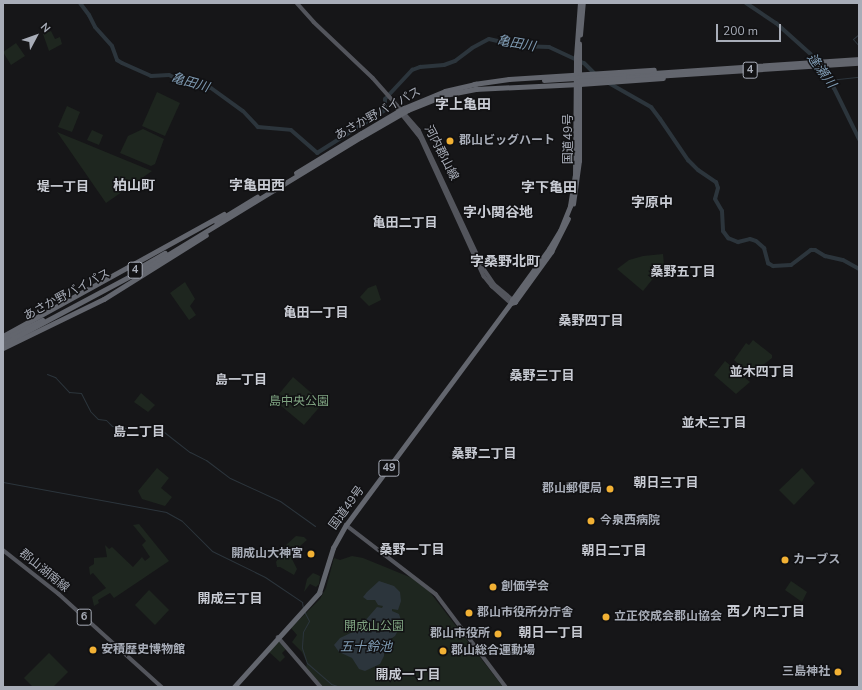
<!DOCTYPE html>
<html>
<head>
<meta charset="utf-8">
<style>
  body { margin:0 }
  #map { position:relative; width:862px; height:690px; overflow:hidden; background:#161618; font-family:"Nunito Sans","Noto Sans JP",sans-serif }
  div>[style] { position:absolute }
  .green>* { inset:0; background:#1e261f }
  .water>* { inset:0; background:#2c353c }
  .stream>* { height:1px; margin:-0.5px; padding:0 0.5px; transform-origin:0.5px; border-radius:0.5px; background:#2c353c }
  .river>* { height:4px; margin:-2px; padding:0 2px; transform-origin:2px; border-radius:2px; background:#2c353c }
  .major>* { height:3.5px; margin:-1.75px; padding:0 1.75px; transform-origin:1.75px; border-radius:1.75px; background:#53555c }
  .highway>* { height:4.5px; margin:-2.25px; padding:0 2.25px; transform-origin:2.25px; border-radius:2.25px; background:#63666e }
  .highway-bridge>* { height:4.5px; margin:-2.25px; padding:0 2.25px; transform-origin:2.25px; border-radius:2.25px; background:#63666e }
  .dots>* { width:11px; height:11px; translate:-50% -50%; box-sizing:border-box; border:2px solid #111113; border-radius:50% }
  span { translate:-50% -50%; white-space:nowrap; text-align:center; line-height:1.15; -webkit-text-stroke:3px #111113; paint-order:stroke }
  .shield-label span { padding:1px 3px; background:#111113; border:1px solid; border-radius:3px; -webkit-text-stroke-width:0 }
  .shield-label { font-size:11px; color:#a8adb8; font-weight:700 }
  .street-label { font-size:12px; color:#a8adb8 }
  .poi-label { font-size:12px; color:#a8adb8; font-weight:700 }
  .left { translate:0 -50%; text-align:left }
  .right { translate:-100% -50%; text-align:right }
  .park-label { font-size:12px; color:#7fa381 }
  .water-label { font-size:13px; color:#7f9bb3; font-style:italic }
  .neighbourhood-label { font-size:13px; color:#c9ccd4; font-weight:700 }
  .quarter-label { font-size:14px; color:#c9ccd4; font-weight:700 }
  .frame { position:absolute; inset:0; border:4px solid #a8adb8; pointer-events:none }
  .north { position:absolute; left:16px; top:16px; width:40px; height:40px; -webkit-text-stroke:3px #111113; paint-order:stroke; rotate:49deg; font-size:11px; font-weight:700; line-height:16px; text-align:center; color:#a8adb8 }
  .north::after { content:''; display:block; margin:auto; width:14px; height:18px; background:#a8adb8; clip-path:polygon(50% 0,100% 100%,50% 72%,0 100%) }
  .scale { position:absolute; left:716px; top:24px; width:65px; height:18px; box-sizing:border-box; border:2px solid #a8adb8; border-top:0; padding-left:5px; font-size:12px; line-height:14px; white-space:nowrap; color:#a8adb8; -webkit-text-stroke:3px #111113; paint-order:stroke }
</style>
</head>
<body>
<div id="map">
  <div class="green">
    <i style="clip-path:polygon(51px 31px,55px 39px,60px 37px,62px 44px,49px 51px,43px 34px)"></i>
    <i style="clip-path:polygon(16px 43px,25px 56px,11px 65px,3px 52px)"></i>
    <i style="clip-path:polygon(157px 92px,180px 103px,165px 136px,142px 126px)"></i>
    <i style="clip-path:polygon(67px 106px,80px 112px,72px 132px,58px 127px)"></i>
    <i style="clip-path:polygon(143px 129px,164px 139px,155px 164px,151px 166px,120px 153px,128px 136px)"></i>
    <i style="clip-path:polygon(92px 130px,103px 135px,99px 145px,87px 140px)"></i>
    <i style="clip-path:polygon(57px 132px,152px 171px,106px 203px)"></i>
    <i style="clip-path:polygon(663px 254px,664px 265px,643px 291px,617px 269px,629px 260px,643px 256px)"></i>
    <i style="clip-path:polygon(185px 282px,195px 299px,190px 306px,196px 315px,189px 320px,170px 293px)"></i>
    <i style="clip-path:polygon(376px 285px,381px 300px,369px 306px,360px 297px,368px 288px)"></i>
    <i style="clip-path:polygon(753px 340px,772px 355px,772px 358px,750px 375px,734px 360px,746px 343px,749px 345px)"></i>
    <i style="clip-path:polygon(725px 361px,750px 382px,736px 394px,714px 375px)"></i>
    <i style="clip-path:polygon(293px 377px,323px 403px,304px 425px,274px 400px)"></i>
    <i style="clip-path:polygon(141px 393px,155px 405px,148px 412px,134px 402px)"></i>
    <i style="clip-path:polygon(157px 468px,169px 478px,161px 488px,172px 497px,165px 506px,142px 499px,138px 491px)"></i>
    <i style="clip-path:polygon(802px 468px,815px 483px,794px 505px,779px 490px)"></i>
    <i style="clip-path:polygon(139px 524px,169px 561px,114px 598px,110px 593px,98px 600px,99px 603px,94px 606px,92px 597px,106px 588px,93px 573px,90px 575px,89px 567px,94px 564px,94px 558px,107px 557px,105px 545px,109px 549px,112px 547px,133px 567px,142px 557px,145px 561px,150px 557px,142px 545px,146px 541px,133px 525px)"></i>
    <i style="clip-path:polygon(296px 536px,304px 537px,307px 540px,300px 546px,298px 557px,292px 559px,297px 569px,294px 575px,280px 567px,277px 567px,276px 562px,286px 545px)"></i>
    <i style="clip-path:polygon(352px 556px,363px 558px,412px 578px,429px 591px,503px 687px,322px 687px,306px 667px,307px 663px,302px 652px,292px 642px,297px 635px,291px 628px,320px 599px,326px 588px,334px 558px,340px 560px)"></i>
    <i style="clip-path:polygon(313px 573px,320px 576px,319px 584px,316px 587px,310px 584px,304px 592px,307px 579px)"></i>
    <i style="clip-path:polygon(791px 581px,807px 592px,802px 602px,785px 590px)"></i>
    <i style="clip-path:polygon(149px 590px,169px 610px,155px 625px,135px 605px)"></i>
    <i style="clip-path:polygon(278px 641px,280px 641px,287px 648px,282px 653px,285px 657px,280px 662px,269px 652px)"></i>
    <i style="clip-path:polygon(49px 653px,68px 672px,53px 687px,33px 687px,24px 678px)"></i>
  </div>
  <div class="water">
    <i style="clip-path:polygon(379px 581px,394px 586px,400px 592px,401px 601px,398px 610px,392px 609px,392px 611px,399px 614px,402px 623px,395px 636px,385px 643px,384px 656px,380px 664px,365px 671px,359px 669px,352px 658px,339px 652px,334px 645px,340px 638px,357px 630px,377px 607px,382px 608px,383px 606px,378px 605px,375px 600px,367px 600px,363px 597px,367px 592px)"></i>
  </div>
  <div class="stream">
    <i style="left:859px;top:34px;width:8px;rotate:140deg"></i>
    <i style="left:853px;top:39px;width:9px;rotate:49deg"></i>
    <i style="left:829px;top:80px;width:30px;rotate:-6deg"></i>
    <i style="left:47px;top:374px;width:9px;rotate:21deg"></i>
    <i style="left:55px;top:377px;width:21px;rotate:47deg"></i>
    <i style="left:69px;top:392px;width:12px;rotate:5deg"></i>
    <i style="left:81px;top:393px;width:20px;rotate:63deg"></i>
    <i style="left:90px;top:411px;width:11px;rotate:45deg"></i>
    <i style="left:98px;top:419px;width:8px;rotate:7deg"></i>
    <i style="left:106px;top:420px;width:8px;rotate:45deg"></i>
    <i style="left:112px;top:426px;width:14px;rotate:8deg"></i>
    <i style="left:126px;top:428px;width:6px;rotate:-18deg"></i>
    <i style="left:132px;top:426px;width:15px"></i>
    <i style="left:147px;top:426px;width:18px;rotate:19deg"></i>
    <i style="left:164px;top:432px;width:33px;rotate:38deg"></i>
    <i style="left:190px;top:452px;width:18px;rotate:27deg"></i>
    <i style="left:206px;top:460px;width:30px;rotate:37deg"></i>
    <i style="left:230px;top:478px;width:55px;rotate:24.7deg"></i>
    <i style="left:280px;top:501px;width:43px;rotate:35.5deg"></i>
    <i style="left:3px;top:482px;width:166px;rotate:10.4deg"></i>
    <i style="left:166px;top:512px;width:18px;rotate:29deg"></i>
    <i style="left:182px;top:521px;width:42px;rotate:45deg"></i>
    <i style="left:212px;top:551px;width:59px;rotate:26.1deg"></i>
    <i style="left:265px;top:577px;width:45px;rotate:34deg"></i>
    <i style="left:302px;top:602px;width:6px;rotate:81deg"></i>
    <i style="left:304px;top:611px;width:11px;rotate:63deg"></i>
    <i style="left:309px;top:621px;width:13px;rotate:119deg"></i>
    <i style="left:303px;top:632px;width:16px;rotate:94deg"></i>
    <i style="left:302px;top:648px;width:16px;rotate:72deg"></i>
    <i style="left:307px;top:663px;width:32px;rotate:41deg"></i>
    <i style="left:331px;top:684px;width:9px;rotate:18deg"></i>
  </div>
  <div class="river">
    <i style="left:80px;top:3px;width:15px;rotate:53deg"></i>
    <i style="left:89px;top:15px;width:13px;rotate:63deg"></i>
    <i style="left:95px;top:27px;width:25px;rotate:48deg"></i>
    <i style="left:112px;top:46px;width:15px;rotate:70deg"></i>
    <i style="left:117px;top:60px;width:6px;rotate:31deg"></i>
    <i style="left:122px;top:63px;width:32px;rotate:24deg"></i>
    <i style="left:151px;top:76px;width:18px;rotate:-3deg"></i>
    <i style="left:169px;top:75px;width:21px;rotate:25deg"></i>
    <i style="left:188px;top:84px;width:23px;rotate:10deg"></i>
    <i style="left:211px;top:88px;width:39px;rotate:36deg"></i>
    <i style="left:243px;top:111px;width:22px;rotate:47deg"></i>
    <i style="left:258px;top:127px;width:33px;rotate:5deg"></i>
    <i style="left:291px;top:130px;width:35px;rotate:41deg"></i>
    <i style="left:317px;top:153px;width:80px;rotate:-32.3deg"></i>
    <i style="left:385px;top:110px;width:11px;rotate:-90deg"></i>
    <i style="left:385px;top:99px;width:40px;rotate:-47deg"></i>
    <i style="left:412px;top:70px;width:9px;rotate:-21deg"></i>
    <i style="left:420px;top:67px;width:24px;rotate:-5deg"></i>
    <i style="left:444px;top:65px;width:12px;rotate:-20deg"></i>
    <i style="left:455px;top:61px;width:21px;rotate:-37deg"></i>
    <i style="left:472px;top:48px;width:19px;rotate:-28deg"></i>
    <i style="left:489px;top:39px;width:31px;rotate:13deg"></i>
    <i style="left:519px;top:46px;width:30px;rotate:2deg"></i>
    <i style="left:549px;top:47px;width:38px;rotate:25deg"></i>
    <i style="left:584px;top:63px;width:17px;rotate:45deg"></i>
    <i style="left:746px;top:3px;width:36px;rotate:34deg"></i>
    <i style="left:776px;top:23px;width:52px;rotate:41.9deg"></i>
    <i style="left:815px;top:58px;width:36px;rotate:58deg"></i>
    <i style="left:834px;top:88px;width:57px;rotate:63.9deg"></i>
    <i style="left:607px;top:82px;width:51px;rotate:29.6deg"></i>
    <i style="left:651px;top:107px;width:15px;rotate:53deg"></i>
    <i style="left:660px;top:119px;width:50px;rotate:55.7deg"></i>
    <i style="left:688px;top:160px;width:14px;rotate:45deg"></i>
    <i style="left:698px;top:170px;width:22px;rotate:34deg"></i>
    <i style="left:716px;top:182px;width:6px;rotate:72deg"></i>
    <i style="left:718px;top:188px;width:11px;rotate:105deg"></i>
    <i style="left:715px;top:199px;width:14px;rotate:60deg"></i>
    <i style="left:722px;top:211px;width:20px;rotate:87deg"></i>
    <i style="left:723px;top:231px;width:9px;rotate:54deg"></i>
    <i style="left:728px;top:238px;width:11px;rotate:22deg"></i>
    <i style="left:738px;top:242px;width:12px;rotate:-14deg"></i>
    <i style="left:750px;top:239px;width:6px;rotate:18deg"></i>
    <i style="left:756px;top:241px;width:11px;rotate:41deg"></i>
    <i style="left:764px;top:248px;width:16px;rotate:75deg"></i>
    <i style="left:768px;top:263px;width:6px;rotate:31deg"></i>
    <i style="left:773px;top:266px;width:18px;rotate:-3deg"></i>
    <i style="left:791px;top:265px;width:25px;rotate:-37deg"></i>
    <i style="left:811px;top:250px;width:4px"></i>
    <i style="left:815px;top:250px;width:12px;rotate:31deg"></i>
    <i style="left:825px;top:256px;width:18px;rotate:13deg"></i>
    <i style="left:843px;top:260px;width:18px;rotate:29deg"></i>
  </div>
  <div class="major">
    <i style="left:297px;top:3px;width:25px;rotate:48deg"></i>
    <i style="left:314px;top:22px;width:81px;rotate:43.5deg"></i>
    <i style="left:373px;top:78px;width:69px;rotate:48.5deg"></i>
    <i style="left:419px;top:130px;width:153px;rotate:64.9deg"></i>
    <i style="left:484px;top:269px;width:18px;rotate:56deg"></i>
    <i style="left:494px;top:284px;width:26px;rotate:40deg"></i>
    <i style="left:393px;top:103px;width:45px;rotate:51.3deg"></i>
    <i style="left:421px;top:138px;width:152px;rotate:65.5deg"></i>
    <i style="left:484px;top:276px;width:13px;rotate:51deg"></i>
    <i style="left:492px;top:286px;width:25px;rotate:42deg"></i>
    <i style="left:346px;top:525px;width:113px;rotate:37.5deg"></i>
    <i style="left:436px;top:594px;width:116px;rotate:53deg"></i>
    <i style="left:3px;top:550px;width:71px;rotate:38.2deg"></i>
    <i style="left:59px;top:594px;width:139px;rotate:42.1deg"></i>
    <i style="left:278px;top:637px;width:66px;rotate:49.3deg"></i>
  </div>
  <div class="highway">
    <i style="left:580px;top:35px;width:32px;rotate:-85deg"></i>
    <i style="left:624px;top:75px;width:236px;rotate:-3.9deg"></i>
    <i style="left:624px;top:78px;width:235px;rotate:-3.7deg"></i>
    <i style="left:474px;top:84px;width:35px;rotate:-8deg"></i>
    <i style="left:509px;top:79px;width:145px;rotate:-3.6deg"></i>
    <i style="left:475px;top:89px;width:105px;rotate:-2.7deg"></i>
    <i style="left:580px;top:84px;width:83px;rotate:-4.1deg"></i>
    <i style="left:445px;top:91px;width:32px;rotate:-13deg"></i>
    <i style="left:445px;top:95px;width:32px;rotate:-11deg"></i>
    <i style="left:296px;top:173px;width:75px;rotate:-31.4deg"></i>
    <i style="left:573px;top:204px;width:43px;rotate:-82.1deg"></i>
    <i style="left:579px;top:161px;width:117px;rotate:-90deg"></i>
    <i style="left:216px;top:222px;width:48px;rotate:-31.4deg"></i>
    <i style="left:137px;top:269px;width:32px;rotate:-30deg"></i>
    <i style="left:511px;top:303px;width:4px;rotate:-14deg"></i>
    <i style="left:515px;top:302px;width:62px;rotate:-54.2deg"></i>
    <i style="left:551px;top:252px;width:37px;rotate:-63deg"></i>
    <i style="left:3px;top:336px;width:252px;rotate:-28.9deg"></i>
    <i style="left:3px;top:340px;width:44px;rotate:-27.1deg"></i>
    <i style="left:3px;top:344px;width:168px;rotate:-28.1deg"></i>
    <i style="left:151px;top:265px;width:246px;rotate:-31.4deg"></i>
    <i style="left:3px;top:348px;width:112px;rotate:-25.9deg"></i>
    <i style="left:104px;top:299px;width:120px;rotate:-32.1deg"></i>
    <i style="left:234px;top:687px;width:127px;rotate:-47.9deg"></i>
    <i style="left:319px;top:593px;width:47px;rotate:-72.7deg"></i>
    <i style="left:333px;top:548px;width:26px;rotate:-61deg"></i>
    <i style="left:346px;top:525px;width:277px;rotate:-53.4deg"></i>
    <i style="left:511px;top:303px;width:3px;rotate:-72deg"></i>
    <i style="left:512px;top:300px;width:63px;rotate:-54deg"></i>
    <i style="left:549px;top:249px;width:21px;rotate:-59deg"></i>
    <i style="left:560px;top:231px;width:27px;rotate:-68deg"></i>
    <i style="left:570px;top:206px;width:30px;rotate:-81deg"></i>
    <i style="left:575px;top:176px;width:119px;rotate:-89.5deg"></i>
    <i style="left:576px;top:57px;width:54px;rotate:-85.8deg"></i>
  </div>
  <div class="highway-bridge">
    <i style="left:544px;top:80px;width:80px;rotate:-3.6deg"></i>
    <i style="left:578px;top:81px;width:46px;rotate:-3.7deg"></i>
    <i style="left:360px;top:134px;width:51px;rotate:-30.6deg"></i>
    <i style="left:404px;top:108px;width:44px;rotate:-22.5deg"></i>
    <i style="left:361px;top:137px;width:54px;rotate:-29.9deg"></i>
    <i style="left:408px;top:110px;width:40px;rotate:-22deg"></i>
  </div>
  <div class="dots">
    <i style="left:450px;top:141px;background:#f2b134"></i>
    <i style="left:610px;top:489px;background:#f2b134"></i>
    <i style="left:591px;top:521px;background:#f2b134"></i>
    <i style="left:311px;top:554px;background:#f2b134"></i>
    <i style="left:785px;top:560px;background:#f2b134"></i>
    <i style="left:493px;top:587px;background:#f2b134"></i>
    <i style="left:469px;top:613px;background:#f2b134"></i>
    <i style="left:606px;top:617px;background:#f2b134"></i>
    <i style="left:498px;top:634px;background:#f2b134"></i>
    <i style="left:93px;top:650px;background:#f2b134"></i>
    <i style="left:443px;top:651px;background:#f2b134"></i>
    <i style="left:838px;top:672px;background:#f2b134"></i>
  </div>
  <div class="shield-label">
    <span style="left:750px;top:70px">4</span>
    <span style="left:135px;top:270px">4</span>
    <span style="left:389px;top:468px">49</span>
    <span style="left:84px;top:617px">6</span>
  </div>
  <div class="street-label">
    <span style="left:378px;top:114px;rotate:-29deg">あさか野バイパス</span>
    <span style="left:569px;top:139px;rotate:-90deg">国道49号</span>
    <span style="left:441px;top:153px;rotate:63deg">河内郡山線</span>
    <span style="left:67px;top:295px;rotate:-28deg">あさか野バイパス</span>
    <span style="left:347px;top:508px;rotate:-54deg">国道49号</span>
    <span style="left:44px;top:571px;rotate:39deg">郡山湖南線</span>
  </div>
  <div class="poi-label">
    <span class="left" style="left:459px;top:141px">郡山ビッグハート</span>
    <span class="right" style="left:602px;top:489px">郡山郵便局</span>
    <span class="left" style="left:600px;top:521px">今泉西病院</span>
    <span class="right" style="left:303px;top:554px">開成山大神宮</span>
    <span class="left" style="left:793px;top:560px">カーブス</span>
    <span class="left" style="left:501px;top:587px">創価学会</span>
    <span class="left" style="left:477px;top:613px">郡山市役所分庁舎</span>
    <span class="left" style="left:614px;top:617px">立正佼成会郡山協会</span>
    <span class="right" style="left:490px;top:634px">郡山市役所</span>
    <span class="left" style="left:101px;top:650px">安積歴史博物館</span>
    <span class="left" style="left:451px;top:651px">郡山総合運動場</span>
    <span class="right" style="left:830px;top:672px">三島神社</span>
  </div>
  <div class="park-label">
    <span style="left:299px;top:402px">島中央公園</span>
    <span style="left:374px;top:627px">開成山公園</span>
  </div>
  <div class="water-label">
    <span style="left:516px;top:44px;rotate:10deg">亀田川</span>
    <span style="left:821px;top:71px;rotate:54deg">逢瀬川</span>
    <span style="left:190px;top:83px;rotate:16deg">亀田川</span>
    <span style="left:366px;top:647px">五十鈴池</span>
  </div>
  <div class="neighbourhood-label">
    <span style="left:63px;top:187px">堤一丁目</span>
    <span style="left:405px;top:223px">亀田二丁目</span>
    <span style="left:683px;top:272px">桑野五丁目</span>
    <span style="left:316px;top:313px">亀田一丁目</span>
    <span style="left:591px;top:321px">桑野四丁目</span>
    <span style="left:762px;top:372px">並木四丁目</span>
    <span style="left:542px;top:376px">桑野三丁目</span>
    <span style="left:241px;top:380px">島一丁目</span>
    <span style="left:714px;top:423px">並木三丁目</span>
    <span style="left:139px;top:432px">島二丁目</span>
    <span style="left:484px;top:454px">桑野二丁目</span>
    <span style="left:666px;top:483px">朝日三丁目</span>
    <span style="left:412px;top:550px">桑野一丁目</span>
    <span style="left:614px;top:551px">朝日二丁目</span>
    <span style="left:230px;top:599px">開成三丁目</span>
    <span style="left:766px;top:612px">西ノ内二丁目</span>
    <span style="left:551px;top:633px">朝日一丁目</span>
    <span style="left:408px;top:675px">開成一丁目</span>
  </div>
  <div class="quarter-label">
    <span style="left:463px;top:105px">字上亀田</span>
    <span style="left:134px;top:186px">柏山町</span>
    <span style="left:257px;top:186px">字亀田西</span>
    <span style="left:549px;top:188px">字下亀田</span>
    <span style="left:652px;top:203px">字原中</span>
    <span style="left:498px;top:213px">字小関谷地</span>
    <span style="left:505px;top:262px">字桑野北町</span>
  </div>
  <div class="frame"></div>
  <div class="north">N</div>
  <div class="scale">200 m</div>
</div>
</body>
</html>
